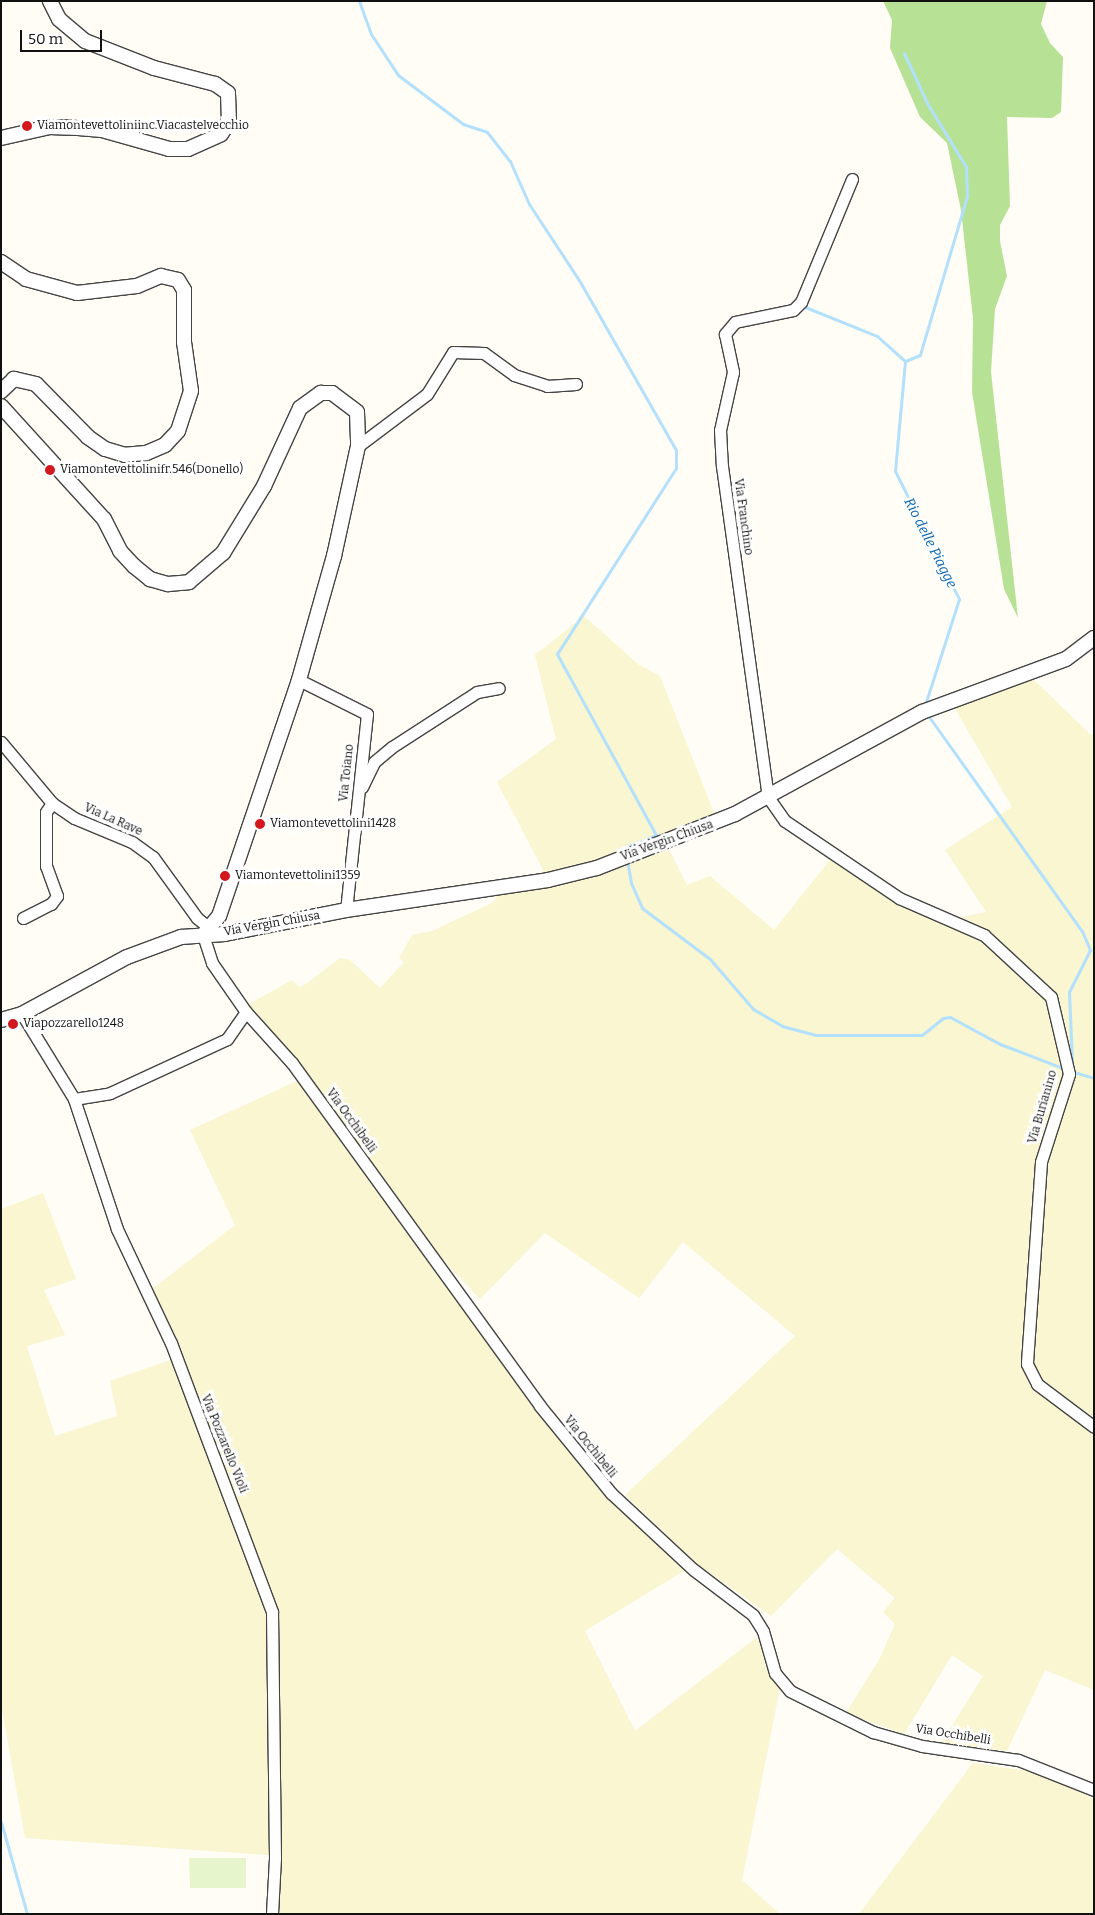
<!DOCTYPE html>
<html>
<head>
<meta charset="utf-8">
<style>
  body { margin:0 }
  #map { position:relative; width:1095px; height:1915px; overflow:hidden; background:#fffdf5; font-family:Bitter,serif }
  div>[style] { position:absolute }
  .farmland>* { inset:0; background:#f9f6d1 }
  .forest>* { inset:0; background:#b7e296 }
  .pitch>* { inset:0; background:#e6f5cc }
  .stream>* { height:3px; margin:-1.5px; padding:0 1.5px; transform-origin:1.5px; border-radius:1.5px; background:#b3e0fd }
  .roads { filter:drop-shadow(1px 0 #444) drop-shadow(-1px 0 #444) drop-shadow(0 1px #444) drop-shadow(0 -1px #444) }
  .minor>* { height:11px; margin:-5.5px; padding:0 5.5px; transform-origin:5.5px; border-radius:5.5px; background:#fff }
  .tertiary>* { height:14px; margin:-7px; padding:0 7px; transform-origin:7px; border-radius:7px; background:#fff }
  .dots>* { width:14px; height:14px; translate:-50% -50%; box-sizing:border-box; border:2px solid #fff; border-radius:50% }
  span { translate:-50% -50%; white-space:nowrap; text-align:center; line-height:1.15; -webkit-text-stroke:5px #fff; paint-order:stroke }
  .poi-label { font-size:12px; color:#111 }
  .left { translate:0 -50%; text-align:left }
  .street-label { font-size:12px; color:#111 }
  .water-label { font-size:14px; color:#0a67b3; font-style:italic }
  .frame { position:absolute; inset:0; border:2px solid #111; pointer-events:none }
  .scale { position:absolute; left:20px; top:30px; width:82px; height:22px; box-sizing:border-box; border:2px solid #111; border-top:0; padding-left:6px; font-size:15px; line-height:18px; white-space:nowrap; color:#111; -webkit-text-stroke:4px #fff; paint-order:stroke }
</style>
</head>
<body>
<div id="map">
  <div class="farmland">
    <i style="clip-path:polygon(584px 616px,639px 665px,660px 676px,716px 818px,662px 836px,687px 885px,710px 876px,774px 930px,837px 851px,912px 901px,956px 918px,986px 912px,945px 850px,1012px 807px,953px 705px,1032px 678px,1091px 735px,1094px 734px,1094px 1690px,1045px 1670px,1007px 1751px,942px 1742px,983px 1676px,952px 1655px,904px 1734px,846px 1713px,880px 1658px,895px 1624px,883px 1612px,895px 1598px,837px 1549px,771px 1616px,697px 1564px,625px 1495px,795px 1336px,683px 1242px,639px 1298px,545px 1233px,480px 1299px,443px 1260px,308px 1076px,249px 1004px,292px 980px,299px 987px,306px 984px,340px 958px,350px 960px,380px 988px,404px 962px,399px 958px,412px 935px,432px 931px,494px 902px,499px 891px,552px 887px,497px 782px,556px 739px,535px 655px)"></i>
    <i style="clip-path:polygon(299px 1080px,547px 1422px,687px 1569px,585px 1631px,635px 1731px,756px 1638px,760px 1642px,765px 1665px,780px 1688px,742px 1880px,780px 1914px,276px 1914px,280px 1856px,25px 1838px,1px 1704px,1px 1209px,43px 1193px,76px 1279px,44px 1290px,65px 1335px,27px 1346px,55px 1436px,117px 1416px,110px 1381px,182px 1356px,151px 1290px,235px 1225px,190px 1130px)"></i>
    <i style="clip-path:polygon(973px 1763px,1041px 1773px,1094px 1799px,1094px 1914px,859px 1914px)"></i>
  </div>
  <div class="forest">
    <i style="clip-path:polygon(883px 1px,1047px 1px,1041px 24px,1050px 43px,1063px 57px,1061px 112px,1052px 118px,1007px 117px,1010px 206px,1000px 225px,1000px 241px,1007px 276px,995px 309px,991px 372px,1018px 618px,1004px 589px,972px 392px,973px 318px,961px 210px,947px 143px,920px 117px,890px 48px,892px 20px)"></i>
  </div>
  <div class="pitch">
    <i style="clip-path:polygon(189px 1858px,246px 1858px,246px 1888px,190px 1888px)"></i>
  </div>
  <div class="stream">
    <i style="left:359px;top:1px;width:35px;rotate:70deg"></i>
    <i style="left:371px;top:34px;width:49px;rotate:56.6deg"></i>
    <i style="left:398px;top:75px;width:81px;rotate:37deg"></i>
    <i style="left:463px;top:124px;width:25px;rotate:18deg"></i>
    <i style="left:487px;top:132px;width:37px;rotate:52deg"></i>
    <i style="left:510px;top:161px;width:47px;rotate:66.2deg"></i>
    <i style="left:529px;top:204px;width:91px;rotate:56.7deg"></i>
    <i style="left:579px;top:280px;width:196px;rotate:60.3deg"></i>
    <i style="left:676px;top:450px;width:18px;rotate:90deg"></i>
    <i style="left:676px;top:468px;width:221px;rotate:122.6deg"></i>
    <i style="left:557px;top:654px;width:206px;rotate:61.3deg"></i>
    <i style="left:656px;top:835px;width:32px;rotate:158deg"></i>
    <i style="left:626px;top:847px;width:4px;rotate:90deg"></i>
    <i style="left:904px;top:53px;width:55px;rotate:65.3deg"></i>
    <i style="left:927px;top:103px;width:75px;rotate:58.6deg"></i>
    <i style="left:966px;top:167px;width:29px;rotate:88deg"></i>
    <i style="left:967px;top:196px;width:166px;rotate:106.5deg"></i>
    <i style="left:920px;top:355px;width:16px;rotate:158deg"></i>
    <i style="left:805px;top:307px;width:78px;rotate:21.9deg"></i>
    <i style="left:877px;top:336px;width:38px;rotate:42deg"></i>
    <i style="left:905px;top:361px;width:110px;rotate:95.2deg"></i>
    <i style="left:895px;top:471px;width:143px;rotate:63.4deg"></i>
    <i style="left:959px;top:599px;width:114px;rotate:107.8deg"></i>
    <i style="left:927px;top:714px;width:267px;rotate:54.5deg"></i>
    <i style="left:1082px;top:931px;width:21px;rotate:67deg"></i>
    <i style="left:1090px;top:950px;width:47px;rotate:116.6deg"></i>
    <i style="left:1069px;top:992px;width:71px;rotate:87.6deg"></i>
    <i style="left:627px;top:860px;width:23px;rotate:80deg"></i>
    <i style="left:631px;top:883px;width:27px;rotate:66deg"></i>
    <i style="left:642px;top:908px;width:85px;rotate:36.9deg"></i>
    <i style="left:710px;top:959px;width:66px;rotate:49.3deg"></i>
    <i style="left:753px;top:1009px;width:34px;rotate:30deg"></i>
    <i style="left:782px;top:1026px;width:35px;rotate:15deg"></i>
    <i style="left:816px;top:1035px;width:106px"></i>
    <i style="left:922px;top:1035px;width:27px;rotate:-39deg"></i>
    <i style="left:943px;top:1018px;width:7px;rotate:-8deg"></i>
    <i style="left:950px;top:1017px;width:57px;rotate:28.4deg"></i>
    <i style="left:1000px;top:1044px;width:70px;rotate:21deg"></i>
    <i style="left:1070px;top:1071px;width:25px;rotate:16deg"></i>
    <i style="left:1px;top:1822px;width:96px;rotate:74.2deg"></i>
  </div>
  <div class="roads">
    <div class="minor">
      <i style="left:852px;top:179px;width:133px;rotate:112.5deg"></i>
      <i style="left:801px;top:302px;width:11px;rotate:135deg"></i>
      <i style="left:793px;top:310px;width:59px;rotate:168.3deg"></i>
      <i style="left:735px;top:322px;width:16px;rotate:130deg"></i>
      <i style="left:725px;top:334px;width:39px;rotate:78deg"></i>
      <i style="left:733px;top:372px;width:59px;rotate:102.6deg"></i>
      <i style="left:720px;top:430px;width:36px;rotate:87deg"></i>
      <i style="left:722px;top:466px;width:334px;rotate:82.1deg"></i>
      <i style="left:768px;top:797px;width:29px;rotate:55deg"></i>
      <i style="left:785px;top:821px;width:138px;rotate:34deg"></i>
      <i style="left:899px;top:898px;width:93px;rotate:23.5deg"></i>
      <i style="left:984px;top:935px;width:91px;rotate:42.8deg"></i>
      <i style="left:1051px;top:997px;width:79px;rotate:76.8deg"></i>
      <i style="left:1069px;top:1074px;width:92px;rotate:107.7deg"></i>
      <i style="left:1041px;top:1162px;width:202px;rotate:94deg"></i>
      <i style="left:1027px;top:1364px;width:22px;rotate:63deg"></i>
      <i style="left:1037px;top:1384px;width:71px;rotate:37deg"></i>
      <i style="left:358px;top:446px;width:86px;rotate:-37deg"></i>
      <i style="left:427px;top:394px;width:49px;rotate:-58.2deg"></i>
      <i style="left:453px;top:352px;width:31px;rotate:2deg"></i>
      <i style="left:484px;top:353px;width:37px;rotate:36deg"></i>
      <i style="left:514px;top:375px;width:35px;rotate:18deg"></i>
      <i style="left:547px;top:386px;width:29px;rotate:-4deg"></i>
      <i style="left:299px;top:680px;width:76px;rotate:26.6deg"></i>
      <i style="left:367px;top:714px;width:197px;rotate:96.1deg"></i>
      <i style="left:1px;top:742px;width:80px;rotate:50.1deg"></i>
      <i style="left:52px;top:803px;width:27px;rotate:34deg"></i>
      <i style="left:74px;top:818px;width:63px;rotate:22.5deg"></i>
      <i style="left:132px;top:842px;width:26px;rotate:36deg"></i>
      <i style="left:153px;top:857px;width:75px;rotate:54.2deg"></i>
      <i style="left:197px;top:918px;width:14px;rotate:39deg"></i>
      <i style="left:362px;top:787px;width:28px;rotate:-64deg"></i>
      <i style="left:374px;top:762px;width:23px;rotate:-40deg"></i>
      <i style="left:392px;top:747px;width:101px;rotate:-32.9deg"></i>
      <i style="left:477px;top:692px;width:22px;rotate:-10deg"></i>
      <i style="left:23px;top:918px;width:31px;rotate:-27deg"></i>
      <i style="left:51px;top:904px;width:10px;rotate:-53deg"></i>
      <i style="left:57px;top:896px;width:32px;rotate:-110deg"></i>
      <i style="left:46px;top:866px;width:54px;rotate:-90deg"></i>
      <i style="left:46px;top:812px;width:11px;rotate:-56deg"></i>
      <i style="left:203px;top:935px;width:29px;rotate:72deg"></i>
      <i style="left:212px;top:963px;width:60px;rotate:55.2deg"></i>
      <i style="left:246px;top:1012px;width:69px;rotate:48deg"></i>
      <i style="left:292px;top:1063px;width:423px;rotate:54.1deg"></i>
      <i style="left:540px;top:1406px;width:112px;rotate:50.8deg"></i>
      <i style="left:611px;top:1493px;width:113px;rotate:42.9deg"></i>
      <i style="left:694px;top:1570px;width:74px;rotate:37.3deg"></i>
      <i style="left:753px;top:1615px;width:19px;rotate:58deg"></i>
      <i style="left:763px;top:1631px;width:44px;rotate:74.1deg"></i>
      <i style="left:775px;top:1673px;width:23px;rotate:50deg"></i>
      <i style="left:790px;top:1691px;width:93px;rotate:26.3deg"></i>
      <i style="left:873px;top:1732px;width:51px;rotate:15.9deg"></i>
      <i style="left:922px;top:1746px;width:97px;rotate:8.3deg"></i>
      <i style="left:1018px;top:1760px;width:82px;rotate:21.5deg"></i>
      <i style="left:22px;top:1014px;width:100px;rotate:58.5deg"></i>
      <i style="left:74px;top:1099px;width:137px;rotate:71.7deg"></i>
      <i style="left:117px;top:1229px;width:126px;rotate:64.7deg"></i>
      <i style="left:171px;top:1343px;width:287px;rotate:69.4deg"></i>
      <i style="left:272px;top:1612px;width:246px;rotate:89.3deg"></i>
      <i style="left:275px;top:1858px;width:56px;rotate:93.1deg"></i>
      <i style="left:74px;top:1099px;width:36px;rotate:-9deg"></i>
      <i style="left:110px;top:1093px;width:129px;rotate:-24.8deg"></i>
      <i style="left:227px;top:1039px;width:33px;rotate:-55deg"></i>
    </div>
    <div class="tertiary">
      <i style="left:1px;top:138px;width:49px;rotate:-12.9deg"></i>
      <i style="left:49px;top:127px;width:29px;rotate:2deg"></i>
      <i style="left:78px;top:128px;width:24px;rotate:5deg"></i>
      <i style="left:102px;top:130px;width:70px;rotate:15.8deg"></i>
      <i style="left:169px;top:149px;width:19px"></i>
      <i style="left:188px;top:149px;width:36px;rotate:-24deg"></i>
      <i style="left:221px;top:134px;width:14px;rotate:-56deg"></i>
      <i style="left:229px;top:122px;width:29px;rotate:-92deg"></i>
      <i style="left:228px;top:93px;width:16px;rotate:-145deg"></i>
      <i style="left:215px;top:84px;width:63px;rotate:-165.3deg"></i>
      <i style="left:154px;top:68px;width:74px;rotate:-158.6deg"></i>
      <i style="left:85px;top:41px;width:34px;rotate:-140deg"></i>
      <i style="left:59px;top:19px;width:20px;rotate:-117deg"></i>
      <i style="left:1px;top:262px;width:30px;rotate:34deg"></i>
      <i style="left:26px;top:279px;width:53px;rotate:15.4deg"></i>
      <i style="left:77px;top:293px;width:60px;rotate:-6.7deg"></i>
      <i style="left:137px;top:286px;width:26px;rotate:-23deg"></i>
      <i style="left:161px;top:276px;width:17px;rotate:13deg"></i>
      <i style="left:178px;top:280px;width:12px;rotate:59deg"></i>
      <i style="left:184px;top:290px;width:52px;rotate:90deg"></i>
      <i style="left:184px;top:342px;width:49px;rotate:81.9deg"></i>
      <i style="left:191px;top:391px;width:42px;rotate:108deg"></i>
      <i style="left:178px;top:431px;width:19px;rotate:133deg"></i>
      <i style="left:165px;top:445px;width:21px;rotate:157deg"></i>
      <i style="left:146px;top:453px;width:21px;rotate:175deg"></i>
      <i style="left:125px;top:455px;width:21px;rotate:-163deg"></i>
      <i style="left:105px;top:449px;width:21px;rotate:-145deg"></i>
      <i style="left:88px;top:437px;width:74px;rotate:-134.5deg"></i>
      <i style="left:36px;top:384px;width:23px;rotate:-167deg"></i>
      <i style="left:14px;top:379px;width:18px;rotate:137deg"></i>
      <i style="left:1px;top:406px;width:153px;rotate:47.7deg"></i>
      <i style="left:104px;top:519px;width:36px;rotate:63deg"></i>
      <i style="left:120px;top:551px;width:21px;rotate:47deg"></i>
      <i style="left:134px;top:566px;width:21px;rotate:39deg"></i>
      <i style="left:150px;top:579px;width:19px;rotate:16deg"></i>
      <i style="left:168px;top:584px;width:21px;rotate:-5deg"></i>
      <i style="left:189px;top:582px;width:45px;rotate:-40.5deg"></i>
      <i style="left:223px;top:553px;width:79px;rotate:-58.5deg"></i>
      <i style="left:264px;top:486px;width:86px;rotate:-65.2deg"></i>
      <i style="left:300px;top:408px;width:26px;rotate:-36deg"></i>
      <i style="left:321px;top:393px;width:11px"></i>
      <i style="left:332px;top:393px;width:31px;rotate:37deg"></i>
      <i style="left:357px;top:412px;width:34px;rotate:88deg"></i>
      <i style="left:358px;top:446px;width:113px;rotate:102.3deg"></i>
      <i style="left:334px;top:556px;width:129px;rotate:105.8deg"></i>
      <i style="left:299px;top:680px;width:249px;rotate:108.7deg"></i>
      <i style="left:219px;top:916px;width:25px;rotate:130deg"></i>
      <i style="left:1px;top:1020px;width:22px;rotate:-16deg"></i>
      <i style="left:22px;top:1014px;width:119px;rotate:-28.5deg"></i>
      <i style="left:127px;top:957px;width:58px;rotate:-20.3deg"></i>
      <i style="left:181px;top:937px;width:44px;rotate:-3.9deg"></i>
      <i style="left:225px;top:934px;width:123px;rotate:-11.2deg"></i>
      <i style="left:346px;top:910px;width:204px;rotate:-8.4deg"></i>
      <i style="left:548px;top:880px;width:50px;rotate:-13.8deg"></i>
      <i style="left:597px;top:868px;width:148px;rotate:-21.4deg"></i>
      <i style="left:735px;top:814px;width:213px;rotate:-28.6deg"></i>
      <i style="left:922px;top:712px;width:153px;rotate:-20.2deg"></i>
      <i style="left:1066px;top:659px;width:35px;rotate:-37deg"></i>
    </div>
  </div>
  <div class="dots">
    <i style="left:27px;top:126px;background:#d2181e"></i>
    <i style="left:50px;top:470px;background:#d2181e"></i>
    <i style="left:260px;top:824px;background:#d2181e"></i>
    <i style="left:225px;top:876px;background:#d2181e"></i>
    <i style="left:13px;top:1024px;background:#d2181e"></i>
  </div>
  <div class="poi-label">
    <span class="left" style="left:37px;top:126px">Viamontevettoliniinc.Viacastelvecchio</span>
    <span class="left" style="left:60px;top:470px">Viamontevettolinifr.546(Donello)</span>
    <span class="left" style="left:270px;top:824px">Viamontevettolini1428</span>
    <span class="left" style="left:235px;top:876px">Viamontevettolini1359</span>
    <span class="left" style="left:23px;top:1024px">Viapozzarello1248</span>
  </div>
  <div class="street-label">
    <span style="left:743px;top:517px;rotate:82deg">Via Franchino</span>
    <span style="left:347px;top:773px;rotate:-84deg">Via Toiano</span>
    <span style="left:113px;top:820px;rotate:24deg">Via La Rave</span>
    <span style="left:667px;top:841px;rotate:-20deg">Via Vergin Chiusa</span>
    <span style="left:272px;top:924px;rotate:-10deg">Via Vergin Chiusa</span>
    <span style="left:1043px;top:1107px;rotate:-74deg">Via Burianino</span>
    <span style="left:351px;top:1121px;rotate:54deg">Via Occhibelli</span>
    <span style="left:224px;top:1444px;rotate:68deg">Via Pozzarello Violi</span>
    <span style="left:590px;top:1447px;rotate:51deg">Via Occhibelli</span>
    <span style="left:953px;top:1735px;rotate:9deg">Via Occhibelli</span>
  </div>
  <div class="water-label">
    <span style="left:930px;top:543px;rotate:63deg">Rio delle Piagge</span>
  </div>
  <div class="frame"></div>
  <div class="scale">50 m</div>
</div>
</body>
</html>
